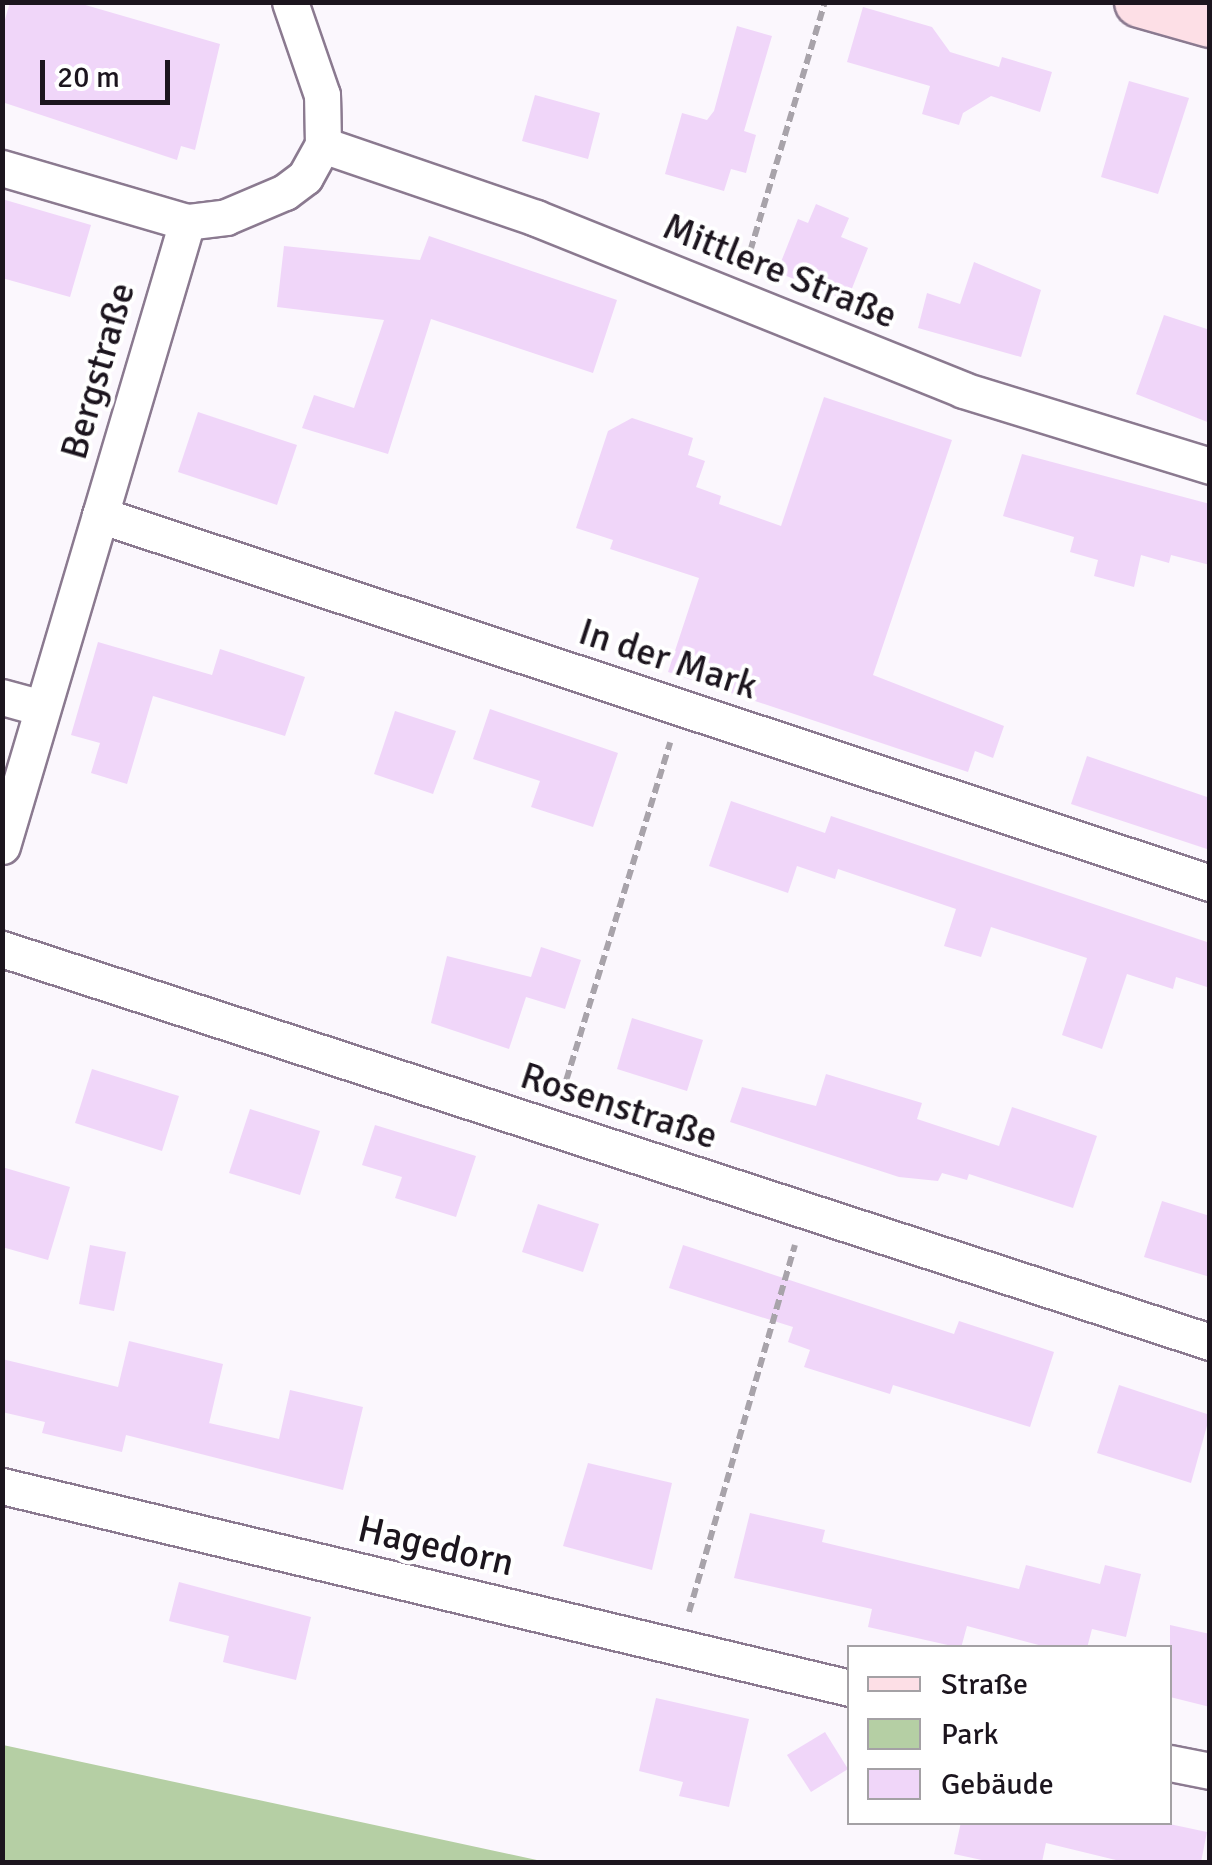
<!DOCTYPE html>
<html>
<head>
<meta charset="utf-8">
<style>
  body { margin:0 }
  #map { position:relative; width:1212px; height:1865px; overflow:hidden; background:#fbf7fd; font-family:Signika,sans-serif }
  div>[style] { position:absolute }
  .green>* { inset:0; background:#b5cfa4 }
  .building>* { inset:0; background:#f0d6f9 }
  .path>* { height:6px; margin-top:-3px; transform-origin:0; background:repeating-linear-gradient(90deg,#a8a3aa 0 10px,transparent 0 15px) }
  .roads { filter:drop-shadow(2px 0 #8b7a90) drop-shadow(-2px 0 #8b7a90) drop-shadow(0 2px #8b7a90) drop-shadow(0 -2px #8b7a90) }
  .street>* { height:35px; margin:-17.5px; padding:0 17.5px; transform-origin:17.5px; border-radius:17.5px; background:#fff }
  .secondary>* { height:50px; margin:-25px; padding:0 25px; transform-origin:25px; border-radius:25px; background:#fddfe6 }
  span { translate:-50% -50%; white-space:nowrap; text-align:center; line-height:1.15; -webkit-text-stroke:8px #fff; paint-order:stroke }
  .street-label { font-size:38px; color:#1c151e }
  .frame { position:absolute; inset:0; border:5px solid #1c151e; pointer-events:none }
  .legend { position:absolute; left:847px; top:1645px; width:325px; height:180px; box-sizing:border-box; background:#fff; border:2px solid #a4a1a5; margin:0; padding:12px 18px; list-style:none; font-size:30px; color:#1c151e }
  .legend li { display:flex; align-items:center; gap:20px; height:50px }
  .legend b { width:50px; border:2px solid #a4a1a5 }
  .scale { position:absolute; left:40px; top:60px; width:130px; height:45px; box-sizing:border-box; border:5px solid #1c151e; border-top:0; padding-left:12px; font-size:30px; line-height:35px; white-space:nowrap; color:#1c151e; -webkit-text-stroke:8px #fff; paint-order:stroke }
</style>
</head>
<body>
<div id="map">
  <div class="green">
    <i style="clip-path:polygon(3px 1745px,546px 1862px,3px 1862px)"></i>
  </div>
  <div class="building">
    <i style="clip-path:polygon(10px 2px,75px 2px,220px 44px,195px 150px,181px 146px,177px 160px,2px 102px,2px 30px)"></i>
    <i style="clip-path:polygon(863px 7px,932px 27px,950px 52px,999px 67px,1002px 57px,1052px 72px,1040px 112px,991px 96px,963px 113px,959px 125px,922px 114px,930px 86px,847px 62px)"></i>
    <i style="clip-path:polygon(737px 26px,772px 36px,744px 131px,756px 135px,746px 173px,731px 169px,724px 191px,665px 174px,682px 113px,707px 120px,714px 111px)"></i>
    <i style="clip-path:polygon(1129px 81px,1189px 98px,1158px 194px,1101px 177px)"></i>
    <i style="clip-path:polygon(535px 95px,600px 113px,588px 159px,522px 141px)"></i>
    <i style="clip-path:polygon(2px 199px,91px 225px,70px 297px,2px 278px)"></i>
    <i style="clip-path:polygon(816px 204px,849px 218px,841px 237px,868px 248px,847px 301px,777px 272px,798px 219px,808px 223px)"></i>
    <i style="clip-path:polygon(429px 236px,617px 300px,593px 373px,431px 319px,388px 454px,302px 428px,314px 395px,354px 408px,384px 320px,277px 307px,284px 246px,420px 260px)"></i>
    <i style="clip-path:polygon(974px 262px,1041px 290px,1021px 357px,918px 328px,927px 293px,960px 304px)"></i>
    <i style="clip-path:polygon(1164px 315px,1210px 330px,1210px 423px,1136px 394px)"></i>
    <i style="clip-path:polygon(824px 397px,952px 440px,873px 675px,1004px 726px,993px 758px,975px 751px,968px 772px,668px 672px,699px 578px,610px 549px,613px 540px,576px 528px,608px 431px,632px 418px,693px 438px,688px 455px,705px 461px,696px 487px,721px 496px,719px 504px,781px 526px)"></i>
    <i style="clip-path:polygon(198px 412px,297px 445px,277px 505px,178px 472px)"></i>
    <i style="clip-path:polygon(1022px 454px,1210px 504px,1210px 565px,1171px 555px,1169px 563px,1141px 555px,1134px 587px,1094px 576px,1098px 560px,1070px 552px,1074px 537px,1003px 516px)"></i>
    <i style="clip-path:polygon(98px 642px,212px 675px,220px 649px,305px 677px,285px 736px,153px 696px,127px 784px,91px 773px,100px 743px,71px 735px)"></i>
    <i style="clip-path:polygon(490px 709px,618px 753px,593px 827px,531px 807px,540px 781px,473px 759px)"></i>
    <i style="clip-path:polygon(395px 711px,456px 731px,433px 794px,374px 774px)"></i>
    <i style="clip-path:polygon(1087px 756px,1210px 798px,1210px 850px,1071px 804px)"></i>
    <i style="clip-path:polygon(731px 801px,825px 833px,831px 816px,1210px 943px,1210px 988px,1176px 977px,1173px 989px,1127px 974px,1102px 1049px,1062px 1035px,1087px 958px,991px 927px,981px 957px,944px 946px,956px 909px,838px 869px,835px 879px,797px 866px,788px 893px,709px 866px)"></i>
    <i style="clip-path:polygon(541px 947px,581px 960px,565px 1009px,526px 997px,509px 1049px,431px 1023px,447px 956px,531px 977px)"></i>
    <i style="clip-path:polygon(632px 1018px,703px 1040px,687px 1091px,617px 1069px)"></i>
    <i style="clip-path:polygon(92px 1069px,179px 1096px,162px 1151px,75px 1123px)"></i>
    <i style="clip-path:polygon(826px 1074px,922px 1103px,917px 1119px,999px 1146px,1012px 1107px,1097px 1136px,1073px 1208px,969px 1174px,967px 1180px,942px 1173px,938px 1181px,899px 1177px,730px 1122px,742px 1087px,816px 1106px)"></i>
    <i style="clip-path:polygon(250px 1109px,320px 1131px,300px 1195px,229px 1173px)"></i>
    <i style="clip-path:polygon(375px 1125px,476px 1156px,456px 1217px,395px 1198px,402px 1177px,362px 1165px)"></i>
    <i style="clip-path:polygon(2px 1167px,70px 1187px,48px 1260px,2px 1247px)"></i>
    <i style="clip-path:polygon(1162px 1201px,1210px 1216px,1210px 1277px,1144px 1257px)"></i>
    <i style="clip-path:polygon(538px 1204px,599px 1224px,583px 1272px,522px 1252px)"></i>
    <i style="clip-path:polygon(90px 1245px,126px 1252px,114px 1311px,79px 1304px)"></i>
    <i style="clip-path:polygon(683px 1245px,954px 1334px,959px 1321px,1054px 1352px,1030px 1427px,893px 1385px,890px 1394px,804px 1367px,810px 1350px,788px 1342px,793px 1327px,669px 1288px)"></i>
    <i style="clip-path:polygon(129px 1341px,223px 1364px,208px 1428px,209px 1423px,279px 1439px,290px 1390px,363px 1407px,343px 1490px,126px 1435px,122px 1452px,42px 1433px,45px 1422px,2px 1412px,2px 1359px,118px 1387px)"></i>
    <i style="clip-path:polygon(1119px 1385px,1210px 1415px,1191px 1483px,1097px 1453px)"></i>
    <i style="clip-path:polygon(588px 1463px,672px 1483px,652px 1570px,563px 1546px)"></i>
    <i style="clip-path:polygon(750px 1513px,825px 1530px,822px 1542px,1019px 1589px,1026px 1565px,1100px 1584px,1105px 1565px,1141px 1574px,1126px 1637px,1092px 1629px,1087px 1648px,1050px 1648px,967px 1626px,961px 1648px,868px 1627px,872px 1609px,734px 1578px)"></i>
    <i style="clip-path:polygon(179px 1582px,311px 1617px,296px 1680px,223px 1662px,229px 1636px,169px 1621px)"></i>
    <i style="clip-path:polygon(1170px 1625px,1210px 1634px,1210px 1707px,1170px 1697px)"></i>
    <i style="clip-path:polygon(656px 1698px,749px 1719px,729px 1807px,679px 1796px,683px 1782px,639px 1771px)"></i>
    <i style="clip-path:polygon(825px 1732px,848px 1769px,811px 1792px,787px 1755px)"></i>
    <i style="clip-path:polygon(961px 1822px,1160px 1822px,1207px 1832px,1201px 1862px,1124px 1862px,1046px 1843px,1042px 1862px,991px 1862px,954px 1854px)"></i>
  </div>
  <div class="path">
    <i style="left:746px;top:265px;width:275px;rotate:-73.3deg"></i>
    <i style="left:562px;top:1094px;width:368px;rotate:-72.9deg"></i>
    <i style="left:689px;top:1612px;width:382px;rotate:-73.9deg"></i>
  </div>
  <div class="roads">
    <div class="street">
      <i style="left:323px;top:145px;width:225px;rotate:18.9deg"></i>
      <i style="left:536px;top:218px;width:460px;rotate:21.9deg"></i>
      <i style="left:963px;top:390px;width:258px;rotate:17.1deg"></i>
      <i style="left:2px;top:168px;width:193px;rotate:16.3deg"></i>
      <i style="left:100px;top:515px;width:1169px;rotate:18.34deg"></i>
      <i style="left:2px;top:697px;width:41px;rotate:15.4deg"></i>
      <i style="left:2px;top:846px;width:651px;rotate:-73.49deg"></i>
      <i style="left:187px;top:222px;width:39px;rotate:-7deg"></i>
      <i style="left:226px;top:217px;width:64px;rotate:-23deg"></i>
      <i style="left:285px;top:192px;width:25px;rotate:-37deg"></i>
      <i style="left:305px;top:177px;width:37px;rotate:-61deg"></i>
      <i style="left:323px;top:145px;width:50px;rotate:-91.1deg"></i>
      <i style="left:322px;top:95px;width:98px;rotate:-109deg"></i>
      <i style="left:2px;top:949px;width:1270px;rotate:18.02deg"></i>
      <i style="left:2px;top:1486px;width:872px;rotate:13.4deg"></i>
      <i style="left:1170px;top:1763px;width:41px;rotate:11.3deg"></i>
    </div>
    <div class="secondary">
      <i style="left:1140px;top:2px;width:73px;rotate:15.9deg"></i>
    </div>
  </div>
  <div class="street-label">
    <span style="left:780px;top:271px;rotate:22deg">Mittlere Straße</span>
    <span style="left:98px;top:371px;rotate:-74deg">Bergstraße</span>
    <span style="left:668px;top:659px;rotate:18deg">In der Mark</span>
    <span style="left:619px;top:1106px;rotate:18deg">Rosenstraße</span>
    <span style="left:436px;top:1546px;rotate:13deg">Hagedorn</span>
  </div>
  <div class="frame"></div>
  <ul class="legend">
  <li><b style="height:12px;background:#fddfe6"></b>Straße</li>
  <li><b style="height:28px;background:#b5cfa4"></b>Park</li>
  <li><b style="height:28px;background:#f0d6f9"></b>Gebäude</li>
  </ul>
  <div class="scale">20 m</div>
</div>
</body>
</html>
